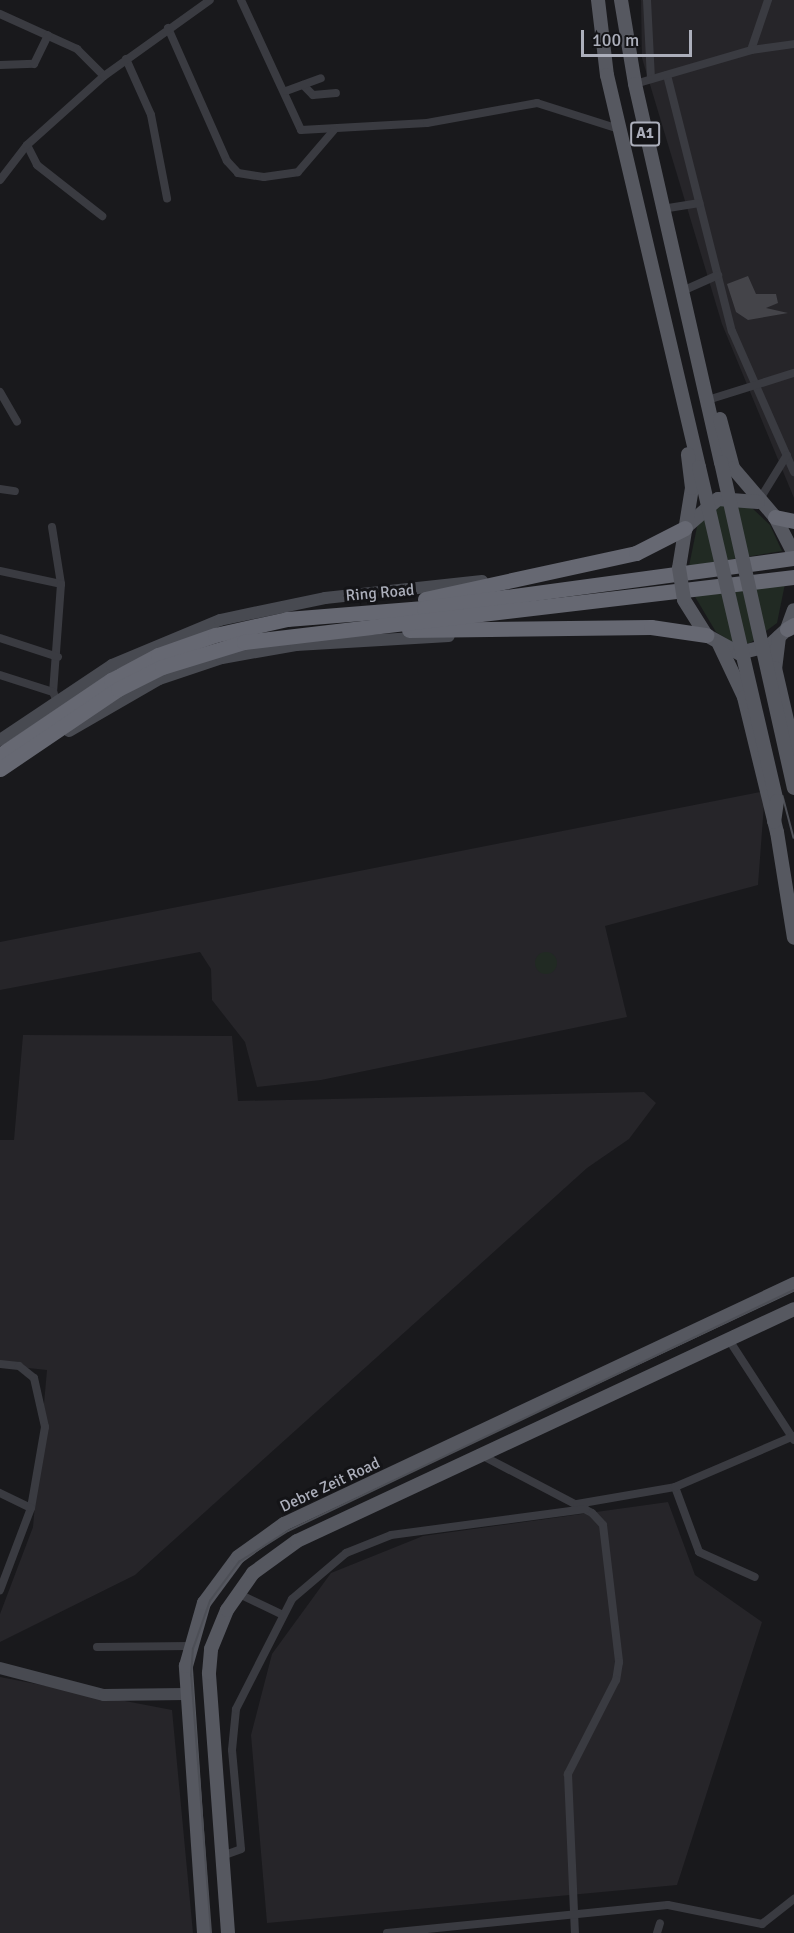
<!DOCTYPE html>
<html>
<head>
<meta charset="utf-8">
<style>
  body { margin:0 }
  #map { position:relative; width:794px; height:1933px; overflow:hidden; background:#19191c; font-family:Signika,sans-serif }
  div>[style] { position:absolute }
  .built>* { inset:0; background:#262529 }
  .green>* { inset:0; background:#212a23 }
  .round { border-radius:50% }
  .building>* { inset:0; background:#444449 }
  .street>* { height:8px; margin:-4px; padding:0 4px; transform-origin:4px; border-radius:4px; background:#3a3b41 }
  .secondary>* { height:12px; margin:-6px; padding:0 6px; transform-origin:6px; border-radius:6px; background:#484a51 }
  .primary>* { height:14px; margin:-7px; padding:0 7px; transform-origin:7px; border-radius:7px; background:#565860 }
  .highway>* { height:15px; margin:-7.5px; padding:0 7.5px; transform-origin:7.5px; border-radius:7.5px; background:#666872 }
  .tram>* { height:1.5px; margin:-0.75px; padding:0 0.75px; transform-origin:0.75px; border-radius:0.75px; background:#4d4f56 }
  .primary-bridge>* { height:14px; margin:-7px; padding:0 7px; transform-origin:7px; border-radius:7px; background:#565860 }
  span { translate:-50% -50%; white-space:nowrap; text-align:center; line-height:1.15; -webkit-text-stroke:6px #141417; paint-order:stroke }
  .shield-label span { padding:2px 4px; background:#141417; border:2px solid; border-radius:4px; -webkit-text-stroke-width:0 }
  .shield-label { font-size:15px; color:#acafbb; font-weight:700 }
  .street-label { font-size:16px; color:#acafbb }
  .scale { position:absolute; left:581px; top:30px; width:111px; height:27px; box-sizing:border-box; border:3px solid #acafbb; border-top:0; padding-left:8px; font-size:18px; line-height:21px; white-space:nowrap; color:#acafbb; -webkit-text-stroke:4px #141417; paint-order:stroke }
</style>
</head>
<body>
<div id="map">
  <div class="built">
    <i style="clip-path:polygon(641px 0,794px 0,794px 498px,722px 324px,642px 58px)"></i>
    <i style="clip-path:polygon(765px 791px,758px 885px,605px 926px,627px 1017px,321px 1080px,257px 1087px,245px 1042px,212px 1000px,211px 969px,200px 952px,0 990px,0 942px)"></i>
    <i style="clip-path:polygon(23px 1035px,232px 1036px,238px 1101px,644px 1092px,656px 1103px,629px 1139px,587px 1168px,135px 1575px,0 1642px,0 1614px,33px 1527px,47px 1370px,0 1365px,0 1140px,14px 1140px)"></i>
    <i style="clip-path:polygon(668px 1502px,695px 1575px,762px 1622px,677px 1885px,267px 1923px,251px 1735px,272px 1654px,331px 1573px,423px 1536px)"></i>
    <i style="clip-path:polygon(0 1677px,172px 1710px,193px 1933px,0 1933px)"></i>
  </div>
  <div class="green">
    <i style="clip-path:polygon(718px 505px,752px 508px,770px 525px,782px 551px,689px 566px,698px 522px)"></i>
    <i style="clip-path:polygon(786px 579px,777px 623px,750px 643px,733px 643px,716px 632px,694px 595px)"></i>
    <i class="round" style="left:535px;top:952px;width:22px;height:22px"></i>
  </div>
  <div class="building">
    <i style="clip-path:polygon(748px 276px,756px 294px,776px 294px,778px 303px,766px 308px,788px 313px,748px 320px,736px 312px,727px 284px)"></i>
  </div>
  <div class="street">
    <i style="left:241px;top:0;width:143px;rotate:65.2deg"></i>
    <i style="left:301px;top:130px;width:126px;rotate:-3.2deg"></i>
    <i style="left:427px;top:123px;width:112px;rotate:-10.3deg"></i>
    <i style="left:537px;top:103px;width:86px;rotate:17.6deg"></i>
    <i style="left:647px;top:0;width:79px;rotate:87.1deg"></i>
    <i style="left:0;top:14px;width:85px;rotate:24.4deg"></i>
    <i style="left:77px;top:49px;width:38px;rotate:45deg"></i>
    <i style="left:168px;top:28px;width:145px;rotate:66.1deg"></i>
    <i style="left:227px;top:161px;width:16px;rotate:47deg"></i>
    <i style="left:238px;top:173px;width:26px;rotate:9deg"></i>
    <i style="left:264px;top:177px;width:34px;rotate:-8deg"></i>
    <i style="left:298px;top:172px;width:55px;rotate:-49.4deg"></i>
    <i style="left:751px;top:50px;width:53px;rotate:-71.2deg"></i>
    <i style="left:126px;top:59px;width:61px;rotate:65.9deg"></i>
    <i style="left:151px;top:115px;width:85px;rotate:79.1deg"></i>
    <i style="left:0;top:65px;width:34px;rotate:-2deg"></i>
    <i style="left:34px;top:64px;width:32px;rotate:-64deg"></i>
    <i style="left:667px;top:75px;width:264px;rotate:75.8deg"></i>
    <i style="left:732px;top:331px;width:154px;rotate:66.3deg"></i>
    <i style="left:635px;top:84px;width:121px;rotate:-16.3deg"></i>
    <i style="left:751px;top:50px;width:43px;rotate:-7.9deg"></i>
    <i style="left:303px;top:85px;width:14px;rotate:45deg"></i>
    <i style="left:313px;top:95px;width:23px;rotate:-5deg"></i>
    <i style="left:286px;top:91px;width:37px;rotate:-20deg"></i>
    <i style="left:27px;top:145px;width:22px;rotate:63deg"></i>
    <i style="left:37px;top:165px;width:83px;rotate:38.1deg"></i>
    <i style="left:0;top:180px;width:44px;rotate:-52.4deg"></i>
    <i style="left:27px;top:145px;width:103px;rotate:-41.9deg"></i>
    <i style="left:104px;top:76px;width:130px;rotate:-35.6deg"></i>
    <i style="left:662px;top:209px;width:38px;rotate:-9deg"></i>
    <i style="left:689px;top:288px;width:32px;rotate:-24deg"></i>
    <i style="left:0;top:392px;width:34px;rotate:60deg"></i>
    <i style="left:714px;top:398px;width:84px;rotate:-17.4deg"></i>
    <i style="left:0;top:489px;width:15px;rotate:8deg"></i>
    <i style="left:758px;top:502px;width:55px;rotate:-58.3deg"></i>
    <i style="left:52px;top:527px;width:58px;rotate:81deg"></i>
    <i style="left:0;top:571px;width:62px;rotate:12deg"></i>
    <i style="left:61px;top:584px;width:108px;rotate:94.2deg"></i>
    <i style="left:53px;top:692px;width:10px;rotate:66deg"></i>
    <i style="left:0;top:638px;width:61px;rotate:18.1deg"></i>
    <i style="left:0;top:675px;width:56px;rotate:17.8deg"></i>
    <i style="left:729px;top:1340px;width:119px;rotate:57deg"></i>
    <i style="left:0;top:1364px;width:19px;rotate:6deg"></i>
    <i style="left:19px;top:1366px;width:19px;rotate:39deg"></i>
    <i style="left:34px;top:1378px;width:50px;rotate:77.3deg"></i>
    <i style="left:45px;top:1427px;width:82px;rotate:99.8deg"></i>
    <i style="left:31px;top:1508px;width:88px;rotate:110.7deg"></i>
    <i style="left:483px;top:1456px;width:123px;rotate:27.6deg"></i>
    <i style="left:592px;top:1513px;width:16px;rotate:47deg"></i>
    <i style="left:603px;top:1525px;width:138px;rotate:83.3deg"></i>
    <i style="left:619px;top:1662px;width:18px;rotate:99deg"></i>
    <i style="left:616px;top:1680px;width:106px;rotate:117.1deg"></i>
    <i style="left:568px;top:1774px;width:159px;rotate:87.5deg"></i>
    <i style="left:675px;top:1487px;width:69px;rotate:69.7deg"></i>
    <i style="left:699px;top:1552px;width:61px;rotate:24.1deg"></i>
    <i style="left:0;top:1493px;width:34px;rotate:26deg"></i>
    <i style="left:577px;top:1504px;width:99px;rotate:-9.8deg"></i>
    <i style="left:675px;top:1487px;width:129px;rotate:-23.2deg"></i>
    <i style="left:237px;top:1593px;width:49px;rotate:25.5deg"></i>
    <i style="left:97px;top:1647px;width:92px;rotate:-0.6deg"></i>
    <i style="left:222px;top:1856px;width:20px;rotate:-20deg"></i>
    <i style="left:241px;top:1849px;width:99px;rotate:-95.2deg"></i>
    <i style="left:232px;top:1750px;width:41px;rotate:-84.4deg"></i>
    <i style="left:236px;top:1709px;width:123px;rotate:-63deg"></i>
    <i style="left:292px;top:1599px;width:71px;rotate:-40.4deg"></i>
    <i style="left:346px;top:1553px;width:48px;rotate:-21.8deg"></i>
    <i style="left:391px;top:1535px;width:196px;rotate:-7.6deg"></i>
    <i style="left:387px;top:1933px;width:282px;rotate:-5.7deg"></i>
    <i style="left:668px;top:1905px;width:96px;rotate:11.4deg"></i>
    <i style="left:762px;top:1924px;width:41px;rotate:-38deg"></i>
    <i style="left:657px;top:1933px;width:10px;rotate:-73deg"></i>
  </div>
  <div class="secondary">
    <i style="left:69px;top:731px;width:104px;rotate:-30deg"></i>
    <i style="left:159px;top:679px;width:66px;rotate:-18.4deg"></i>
    <i style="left:222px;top:658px;width:75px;rotate:-10deg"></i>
    <i style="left:296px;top:645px;width:153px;rotate:-3.4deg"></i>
    <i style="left:0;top:740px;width:135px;rotate:-33.8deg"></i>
    <i style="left:112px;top:665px;width:117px;rotate:-22.6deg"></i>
    <i style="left:220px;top:620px;width:107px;rotate:-11.8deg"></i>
    <i style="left:325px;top:598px;width:158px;rotate:-6.2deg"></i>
    <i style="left:0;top:1668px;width:107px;rotate:14.6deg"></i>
    <i style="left:104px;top:1695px;width:81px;rotate:-0.7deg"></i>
  </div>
  <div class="primary">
    <i style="left:598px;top:0;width:76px;rotate:83.2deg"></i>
    <i style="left:607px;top:75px;width:403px;rotate:76.8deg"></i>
    <i style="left:621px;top:0;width:85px;rotate:80.5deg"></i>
    <i style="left:635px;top:84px;width:388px;rotate:77.2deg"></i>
    <i style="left:720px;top:419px;width:51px;rotate:75.1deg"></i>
    <i style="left:733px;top:468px;width:65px;rotate:49.4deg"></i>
    <i style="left:775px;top:517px;width:42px;rotate:62.8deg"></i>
    <i style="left:687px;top:526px;width:41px;rotate:-41.1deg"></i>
    <i style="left:718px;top:499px;width:40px;rotate:4.3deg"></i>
    <i style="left:679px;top:568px;width:81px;rotate:-80.8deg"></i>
    <i style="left:692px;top:488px;width:34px;rotate:-97deg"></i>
    <i style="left:684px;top:600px;width:41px;rotate:57.8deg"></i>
    <i style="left:706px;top:635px;width:38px;rotate:29deg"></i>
    <i style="left:739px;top:653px;width:32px;rotate:-14deg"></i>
    <i style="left:770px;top:645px;width:23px;rotate:-43deg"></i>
    <i style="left:787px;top:629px;width:20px;rotate:-70deg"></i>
    <i style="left:779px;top:637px;width:31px;rotate:97deg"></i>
    <i style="left:775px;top:668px;width:84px;rotate:77deg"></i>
    <i style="left:719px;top:644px;width:59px;rotate:64.7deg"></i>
    <i style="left:744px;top:697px;width:139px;rotate:76.3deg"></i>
    <i style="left:777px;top:832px;width:107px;rotate:80.9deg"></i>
    <i style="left:204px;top:1933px;width:268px;rotate:-93.9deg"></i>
    <i style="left:186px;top:1666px;width:66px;rotate:-74.1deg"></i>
    <i style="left:204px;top:1603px;width:57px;rotate:-53.5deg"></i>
    <i style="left:238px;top:1557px;width:57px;rotate:-35.7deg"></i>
    <i style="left:284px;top:1524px;width:564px;rotate:-25.2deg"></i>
    <i style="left:228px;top:1933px;width:261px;rotate:-94.2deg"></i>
    <i style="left:209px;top:1673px;width:24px;rotate:-85deg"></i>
    <i style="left:211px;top:1649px;width:42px;rotate:-67.7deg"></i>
    <i style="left:227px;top:1610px;width:45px;rotate:-54.9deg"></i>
    <i style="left:253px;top:1573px;width:54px;rotate:-36deg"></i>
    <i style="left:297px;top:1541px;width:548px;rotate:-25.02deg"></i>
  </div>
  <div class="highway">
    <i style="left:775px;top:517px;width:19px;rotate:12deg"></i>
    <i style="left:425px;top:599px;width:216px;rotate:-12.3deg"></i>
    <i style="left:636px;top:553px;width:55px;rotate:-27deg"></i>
    <i style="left:787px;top:629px;width:8px;rotate:-30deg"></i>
    <i style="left:409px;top:630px;width:242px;rotate:-0.7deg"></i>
    <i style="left:651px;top:627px;width:56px;rotate:8.3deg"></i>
    <i style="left:0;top:755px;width:134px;rotate:-34deg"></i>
    <i style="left:111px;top:680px;width:53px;rotate:-28deg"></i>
    <i style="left:158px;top:655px;width:60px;rotate:-19.3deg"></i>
    <i style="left:215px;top:635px;width:74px;rotate:-12.5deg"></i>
    <i style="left:287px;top:619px;width:137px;rotate:-4.6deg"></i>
    <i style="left:424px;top:608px;width:373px;rotate:-7.7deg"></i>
    <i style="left:0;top:769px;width:143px;rotate:-34.1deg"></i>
    <i style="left:118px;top:689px;width:49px;rotate:-26.6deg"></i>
    <i style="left:162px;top:667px;width:86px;rotate:-17deg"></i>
    <i style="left:244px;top:642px;width:554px;rotate:-6.74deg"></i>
  </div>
  <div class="tram">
    <i style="left:783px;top:796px;width:43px;rotate:75.3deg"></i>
    <i style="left:211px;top:1933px;width:258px;rotate:-94.4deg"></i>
    <i style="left:191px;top:1676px;width:27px;rotate:-86deg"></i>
    <i style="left:193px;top:1649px;width:51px;rotate:-70.5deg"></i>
    <i style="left:210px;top:1601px;width:49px;rotate:-53.4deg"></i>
    <i style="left:239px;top:1562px;width:58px;rotate:-32.3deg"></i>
    <i style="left:288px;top:1531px;width:560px;rotate:-25.47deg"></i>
  </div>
  <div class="primary-bridge">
    <i style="left:721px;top:462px;width:334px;rotate:77.4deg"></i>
    <i style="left:699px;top:467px;width:343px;rotate:76.9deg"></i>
    <i style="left:777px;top:801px;width:21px;rotate:98deg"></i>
    <i style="left:679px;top:568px;width:32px;rotate:81deg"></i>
  </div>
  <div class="shield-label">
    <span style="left:645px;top:134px">A1</span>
  </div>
  <div class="street-label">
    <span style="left:380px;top:593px;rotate:-5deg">Ring Road</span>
    <span style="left:330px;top:1485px;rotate:-25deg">Debre Zeit Road</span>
  </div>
  <div class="scale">100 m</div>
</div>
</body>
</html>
